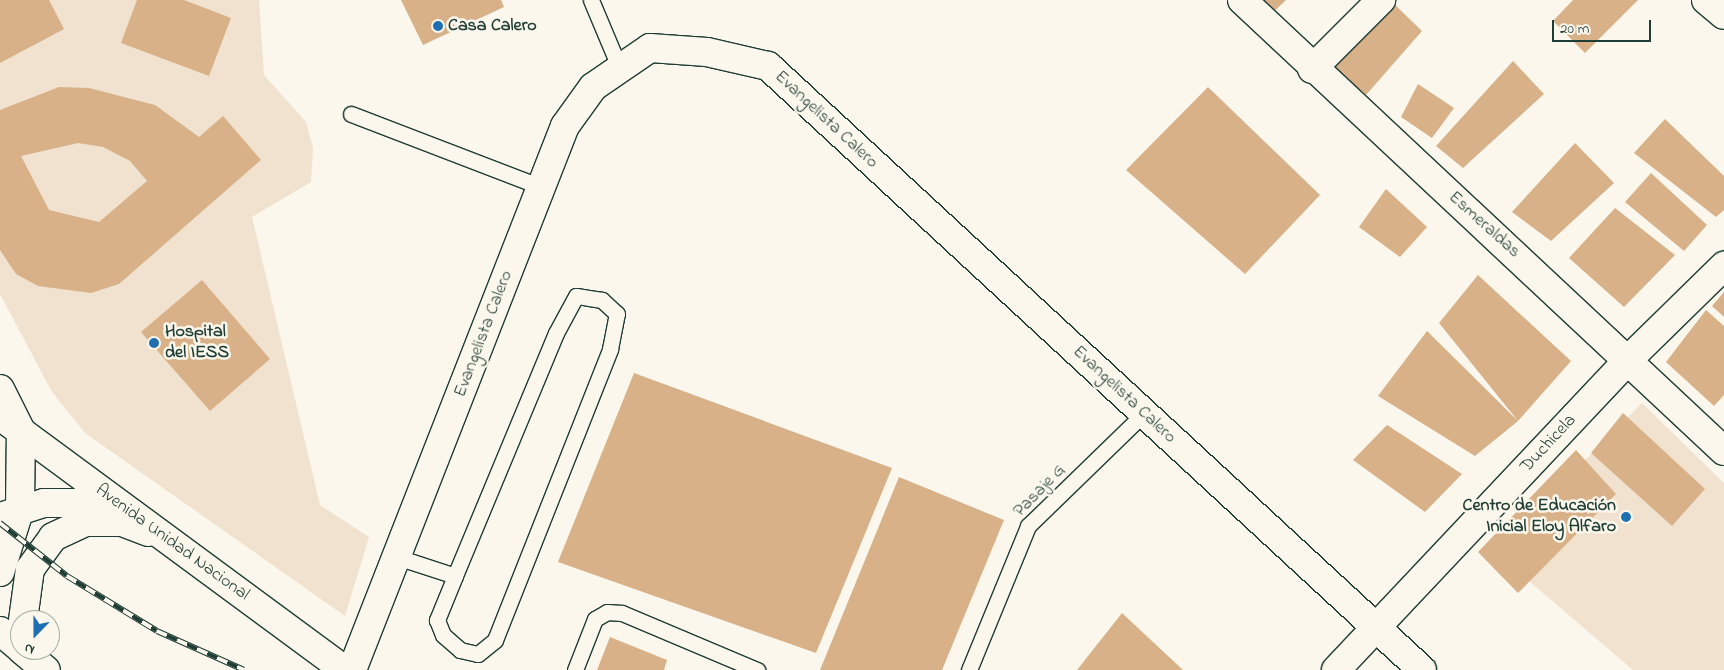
<!DOCTYPE html>
<html>
<head>
<meta charset="utf-8">
<style>
  body { margin:0 }
  #map { position:relative; width:1724px; height:670px; overflow:hidden; background:#fbf7ec; font-family:"Indie Flower",sans-serif }
  div>[style] { position:absolute }
  .built>* { inset:0; background:#f0e2ce }
  .building>* { inset:0; background:#d8b189 }
  .roads { filter:drop-shadow(1px 0 #1f3d34) drop-shadow(-1px 0 #1f3d34) drop-shadow(0 1px #1f3d34) drop-shadow(0 -1px #1f3d34) }
  .lane>* { height:15px; margin:-7.5px; padding:0 7.5px; transform-origin:7.5px; border-radius:7.5px; background:#fbf7ec }
  .street>* { height:28px; margin:-14px; padding:0 14px; transform-origin:14px; border-radius:14px; background:#fbf7ec }
  .secondary>* { height:28px; margin:-14px; padding:0 14px; transform-origin:14px; border-radius:14px; background:#fbf7ec }
  .rail>* { height:5.5px; margin-top:-2.75px; transform-origin:0; background:repeating-linear-gradient(90deg,#fbf7ec 0 11px,#1f3d34 0 22px); box-sizing:border-box; border-block:1px solid #1f3d34 }
  .dots>* { width:14px; height:14px; translate:-50% -50%; box-sizing:border-box; border:2px solid #fbf7ec; border-radius:50% }
  span { translate:-50% -50%; white-space:nowrap; text-align:center; line-height:1.15; -webkit-text-stroke:5px #fbf7ec; paint-order:stroke }
  .poi-label { font-size:18px; color:#1f3d34; font-weight:700 }
  .left { translate:0 -50%; text-align:left }
  .right { translate:-100% -50%; text-align:right }
  .street-label { font-size:18px; color:#1f3d34 }
  .north { position:absolute; left:10px; top:610px; width:50px; height:50px; box-sizing:border-box; background:#fbf7ec; border:1px solid #a3ada2; border-radius:50%; rotate:202deg; font-size:14px; font-weight:700; line-height:20px; text-align:center; color:#1f3d34 }
  .north::after { content:''; display:block; margin:auto; width:18px; height:22px; background:#1f6fb2; clip-path:polygon(50% 0,100% 100%,50% 72%,0 100%) }
  .scale { position:absolute; left:1552px; top:20px; width:99px; height:22px; box-sizing:border-box; border:2px solid #1f3d34; border-top:0; padding-left:6px; font-size:15px; line-height:18px; white-space:nowrap; color:#1f3d34; -webkit-text-stroke:4px #fbf7ec; paint-order:stroke }
</style>
</head>
<body>
<div id="map">
  <div class="built">
    <i style="clip-path:polygon(0 0,259px 0,264px 75px,306px 122px,313px 148px,311px 182px,252px 217px,320px 505px,369px 537px,345px 616px,85px 433px,52px 392px,0 294px)"></i>
    <i style="clip-path:polygon(1642px 403px,1724px 483px,1724px 670px,1633px 670px,1494px 551px)"></i>
  </div>
  <div class="building">
    <i style="clip-path:polygon(0 0,49px 0,64px 29px,0 63px)"></i>
    <i style="clip-path:polygon(137px 0,184px 0,231px 18px,209px 76px,121px 43px)"></i>
    <i style="clip-path:polygon(401px 0,501px 0,504px 7px,423px 45px)"></i>
    <i style="clip-path:polygon(1246px 0,1286px 0,1266px 19px)"></i>
    <i style="clip-path:polygon(1573px 0,1638px 0,1585px 53px,1553px 21px)"></i>
    <i style="clip-path:polygon(1391px 1px,1422px 31px,1366px 95px,1330px 64px)"></i>
    <i style="clip-path:polygon(1513px 61px,1544px 94px,1463px 168px,1436px 146px)"></i>
    <i style="clip-path:polygon(1418px 84px,1454px 108px,1432px 138px,1401px 117px)"></i>
    <i style="clip-path:polygon(evenodd,59px 87px,89px 88px,155px 105px,199px 137px,223px 116px,261px 160px,119px 284px,91px 293px,38px 286px,16px 274px,0 250px,0 110px,59px 87px,78px 143px,103px 147px,130px 161px,147px 181px,99px 222px,49px 210px,21px 156px,78px 143px)"></i>
    <i style="clip-path:polygon(1208px 87px,1320px 195px,1245px 274px,1126px 170px)"></i>
    <i style="clip-path:polygon(1665px 119px,1724px 176px,1724px 210px,1716px 217px,1634px 153px)"></i>
    <i style="clip-path:polygon(1575px 143px,1614px 183px,1551px 241px,1512px 212px)"></i>
    <i style="clip-path:polygon(1651px 173px,1707px 225px,1684px 251px,1625px 202px)"></i>
    <i style="clip-path:polygon(1386px 189px,1427px 227px,1400px 257px,1359px 227px)"></i>
    <i style="clip-path:polygon(1615px 208px,1675px 255px,1624px 307px,1569px 258px)"></i>
    <i style="clip-path:polygon(1478px 275px,1571px 361px,1518px 421px,1475px 456px,1378px 396px,1427px 331px,1518px 421px,1439px 323px)"></i>
    <i style="clip-path:polygon(202px 280px,270px 359px,210px 411px,141px 332px)"></i>
    <i style="clip-path:polygon(1724px 292px,1724px 317px,1712px 306px)"></i>
    <i style="clip-path:polygon(1706px 310px,1724px 326px,1724px 395px,1714px 406px,1666px 362px)"></i>
    <i style="clip-path:polygon(634px 373px,892px 468px,816px 653px,558px 562px)"></i>
    <i style="clip-path:polygon(1623px 413px,1705px 489px,1672px 526px,1591px 453px)"></i>
    <i style="clip-path:polygon(1387px 425px,1462px 474px,1425px 512px,1353px 460px)"></i>
    <i style="clip-path:polygon(1576px 450px,1616px 494px,1518px 593px,1478px 552px)"></i>
    <i style="clip-path:polygon(899px 477px,1004px 520px,942px 670px,820px 670px)"></i>
    <i style="clip-path:polygon(1122px 613px,1183px 670px,1077px 670px)"></i>
    <i style="clip-path:polygon(610px 637px,667px 660px,664px 670px,597px 670px)"></i>
  </div>
  <div class="roads">
    <div class="lane">
      <i style="left:591px;top:0;width:75px;rotate:67.2deg"></i>
      <i style="left:351px;top:114px;width:204px;rotate:21deg"></i>
      <i style="left:397px;top:557px;width:61px;rotate:18.1deg"></i>
      <i style="left:455px;top:576px;width:48px;rotate:112.2deg"></i>
      <i style="left:437px;top:620px;width:16px;rotate:68deg"></i>
      <i style="left:443px;top:635px;width:23px;rotate:41deg"></i>
      <i style="left:460px;top:650px;width:18px;rotate:13deg"></i>
      <i style="left:478px;top:654px;width:22px;rotate:-39deg"></i>
      <i style="left:495px;top:640px;width:313px;rotate:-68.4deg"></i>
      <i style="left:610px;top:349px;width:36px;rotate:-79deg"></i>
      <i style="left:617px;top:314px;width:21px;rotate:-137deg"></i>
      <i style="left:602px;top:300px;width:26px;rotate:-171deg"></i>
      <i style="left:576px;top:296px;width:42px;rotate:118.4deg"></i>
      <i style="left:556px;top:333px;width:263px;rotate:112.6deg"></i>
      <i style="left:575px;top:670px;width:55px;rotate:-68.6deg"></i>
      <i style="left:595px;top:619px;width:14px;rotate:-30deg"></i>
      <i style="left:607px;top:612px;width:15px;rotate:4deg"></i>
      <i style="left:622px;top:613px;width:147px;rotate:22.9deg"></i>
      <i style="left:969px;top:670px;width:156px;rotate:-67.7deg"></i>
      <i style="left:1028px;top:526px;width:162px;rotate:-44.2deg"></i>
    </div>
    <div class="street">
      <i style="left:1242px;top:0;width:660px;rotate:43.1deg"></i>
      <i style="left:1706px;top:0;width:23px;rotate:40deg"></i>
      <i style="left:1312px;top:69px;width:98px;rotate:-45deg"></i>
      <i style="left:0;top:389px;width:47px;rotate:63.4deg"></i>
      <i style="left:352px;top:670px;width:584px;rotate:-68.62deg"></i>
      <i style="left:565px;top:126px;width:48px;rotate:-54.3deg"></i>
      <i style="left:593px;top:87px;width:69px;rotate:-34.4deg"></i>
      <i style="left:650px;top:48px;width:57px;rotate:4deg"></i>
      <i style="left:707px;top:52px;width:63px;rotate:12.9deg"></i>
      <i style="left:768px;top:66px;width:890px;rotate:42.72deg"></i>
      <i style="left:1336px;top:670px;width:429px;rotate:-46.7deg"></i>
      <i style="left:1630px;top:358px;width:132px;rotate:-44.4deg"></i>
    </div>
    <div class="secondary">
      <i style="left:0;top:416px;width:428px;rotate:36.4deg"></i>
      <i style="left:0;top:517px;width:46px;rotate:-17.7deg"></i>
      <i style="left:44px;top:503px;width:39px"></i>
      <i style="left:83px;top:503px;width:34px;rotate:17deg"></i>
      <i style="left:0;top:572px;width:67px;rotate:-72.6deg"></i>
      <i style="left:20px;top:508px;width:77px;rotate:-89.3deg"></i>
      <i style="left:23px;top:620px;width:51px;rotate:-82.2deg"></i>
      <i style="left:30px;top:569px;width:39px;rotate:-54deg"></i>
      <i style="left:53px;top:537px;width:35px;rotate:-25deg"></i>
      <i style="left:85px;top:522px;width:37px"></i>
      <i style="left:122px;top:522px;width:28px;rotate:21deg"></i>
      <i style="left:0;top:631px;width:26px;rotate:40deg"></i>
      <i style="left:22px;top:650px;width:31px;rotate:40deg"></i>
    </div>
  </div>
  <div class="rail">
    <i style="left:0;top:523px;width:85px;rotate:38.3deg"></i>
    <i style="left:67px;top:576px;width:105px;rotate:31.4deg"></i>
    <i style="left:157px;top:631px;width:95px;rotate:24.1deg"></i>
  </div>
  <div class="dots">
    <i style="left:438px;top:26px;background:#1f6fb2"></i>
    <i style="left:154px;top:343px;background:#1f6fb2"></i>
    <i style="left:1626px;top:517px;background:#1f6fb2"></i>
  </div>
  <div class="poi-label">
    <span class="left" style="left:448px;top:26px">Casa Calero</span>
    <span class="left" style="left:165px;top:343px">Hospital<br>del IESS</span>
    <span class="right" style="left:1616px;top:517px">Centro de Educación<br>Inicial Eloy Alfaro</span>
  </div>
  <div class="street-label">
    <span style="left:826px;top:120px;rotate:43deg">Evangelista Calero</span>
    <span style="left:1484px;top:225px;rotate:42deg">Esmeraldas</span>
    <span style="left:484px;top:334px;rotate:-69deg">Evangelista Calero</span>
    <span style="left:1124px;top:395px;rotate:43deg">Evangelista Calero</span>
    <span style="left:1549px;top:444px;rotate:-47deg">Duchicela</span>
    <span style="left:1040px;top:491px;rotate:-46deg">Pasaje G</span>
    <span style="left:172px;top:543px;rotate:36deg">Avenida Unidad Nacional</span>
  </div>
  <div class="north">N</div>
  <div class="scale">20 m</div>
</div>
</body>
</html>
